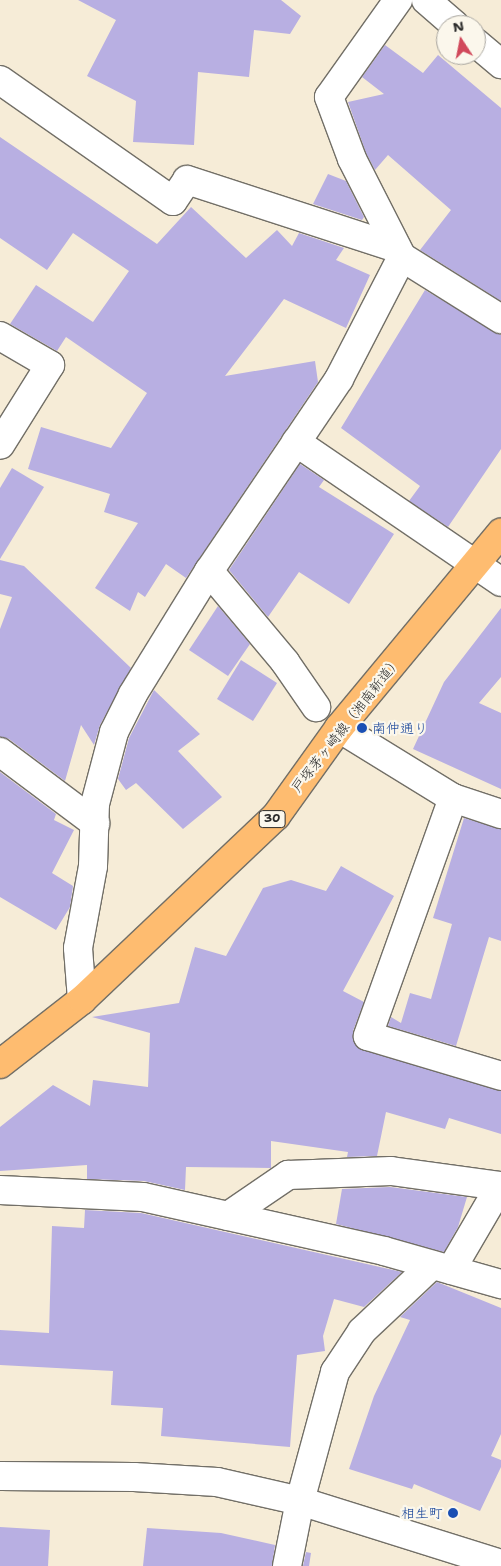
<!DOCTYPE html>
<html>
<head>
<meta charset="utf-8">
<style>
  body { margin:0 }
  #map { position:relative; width:501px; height:1566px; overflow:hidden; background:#f6ecd7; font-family:"Shantell Sans","Klee One",sans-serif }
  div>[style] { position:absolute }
  .building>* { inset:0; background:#b8afe2 }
  .roads { filter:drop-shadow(1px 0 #726f67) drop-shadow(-1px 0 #726f67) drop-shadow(0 1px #726f67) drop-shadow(0 -1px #726f67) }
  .minor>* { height:28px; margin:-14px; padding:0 14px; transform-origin:14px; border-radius:14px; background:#fff }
  .major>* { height:28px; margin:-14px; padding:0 14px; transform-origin:14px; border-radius:14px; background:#febc70 }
  .dots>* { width:14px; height:14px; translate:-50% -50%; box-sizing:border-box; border:2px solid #fbf7ec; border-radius:50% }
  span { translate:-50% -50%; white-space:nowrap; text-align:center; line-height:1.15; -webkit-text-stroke:4.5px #fbf7ec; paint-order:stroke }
  .shield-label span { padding:1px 4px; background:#fbf7ec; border:1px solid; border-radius:4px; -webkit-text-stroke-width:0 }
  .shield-label { font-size:12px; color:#2b2b2b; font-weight:700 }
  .street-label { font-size:14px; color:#2b2b2b }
  .transit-label { font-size:14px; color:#164399 }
  .left { translate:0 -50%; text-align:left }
  .right { translate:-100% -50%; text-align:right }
  .north { position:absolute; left:436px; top:15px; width:50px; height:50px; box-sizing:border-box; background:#fbf7ec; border:1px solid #a8a59f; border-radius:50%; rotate:349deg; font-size:14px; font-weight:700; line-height:20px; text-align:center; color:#2b2b2b }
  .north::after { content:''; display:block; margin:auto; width:18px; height:22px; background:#d1495b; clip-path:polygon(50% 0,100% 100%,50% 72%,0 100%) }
</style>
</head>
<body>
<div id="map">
  <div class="building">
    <i style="clip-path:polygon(78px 0,281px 0,301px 16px,290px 34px,254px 30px,249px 77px,198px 72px,194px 145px,133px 142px,136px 101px,87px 76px,116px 20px)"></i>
    <i style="clip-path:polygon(385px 45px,423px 73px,438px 55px,501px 108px,501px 301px,420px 250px,451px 210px,388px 155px,375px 170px,366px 153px,348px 102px,384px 94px,362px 77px)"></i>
    <i style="clip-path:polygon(0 137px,157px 244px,191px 207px,246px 258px,277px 230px,292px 246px,299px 233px,344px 248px,336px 260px,370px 275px,346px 328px,284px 299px,225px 376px,315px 361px,318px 382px,186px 578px,166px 564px,145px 597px,138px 592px,130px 611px,95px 588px,138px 523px,104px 512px,110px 494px,28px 469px,41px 427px,111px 448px,147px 393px,66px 337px,57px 351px,10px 324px,36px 285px,93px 322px,129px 271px,73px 233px,47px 270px,0 238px)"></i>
    <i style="clip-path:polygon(328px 174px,346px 181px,364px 217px,362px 220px,313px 204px)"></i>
    <i style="clip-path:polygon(425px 290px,501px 335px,501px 449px,448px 527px,409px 501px,420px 486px,341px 428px)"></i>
    <i style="clip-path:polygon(300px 464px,324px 480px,319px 487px,394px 534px,349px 604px,299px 572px,268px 617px,229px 570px)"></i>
    <i style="clip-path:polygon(12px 468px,44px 487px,0 559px,0 488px)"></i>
    <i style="clip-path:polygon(0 560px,24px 566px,131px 668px,100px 725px,94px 745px,81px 725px,65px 781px,9px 739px,0 737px,0 629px,12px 597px,0 594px)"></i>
    <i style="clip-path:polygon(218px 606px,250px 644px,228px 676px,189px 650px)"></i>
    <i style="clip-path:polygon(501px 608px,501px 677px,479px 703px,501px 713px,501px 789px,413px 749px,444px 682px)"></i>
    <i style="clip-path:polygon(241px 660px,277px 683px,253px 721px,217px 699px)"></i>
    <i style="clip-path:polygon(154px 690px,200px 734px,178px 751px,222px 797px,183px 829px,136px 783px,126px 790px,118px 779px,129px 738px)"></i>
    <i style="clip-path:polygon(0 772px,56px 814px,54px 820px,74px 830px,52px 873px,73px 886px,70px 907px,56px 930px,0 897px)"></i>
    <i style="clip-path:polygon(464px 818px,501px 829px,501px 941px,489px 937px,456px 1046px,388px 1026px,391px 1017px,401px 1023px,410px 993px,431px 999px,452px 924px,433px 918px)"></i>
    <i style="clip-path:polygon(341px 866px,394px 896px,343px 991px,364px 1002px,353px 1031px,356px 1046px,501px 1091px,501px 1134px,449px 1118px,445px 1129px,386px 1112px,377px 1156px,347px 1157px,348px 1152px,271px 1141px,271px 1168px,186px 1167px,185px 1190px,144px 1181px,87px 1179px,87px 1165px,0 1171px,0 1127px,53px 1085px,90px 1106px,93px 1080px,148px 1087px,150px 1033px,92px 1017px,179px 1003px,195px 947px,226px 956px,263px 888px,291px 880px,326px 891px)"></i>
    <i style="clip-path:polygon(390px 1187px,467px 1197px,458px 1227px,444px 1252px,336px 1224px,342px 1189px)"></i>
    <i style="clip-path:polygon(85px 1210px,141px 1213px,402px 1272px,364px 1307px,334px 1299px,323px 1336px,325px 1351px,297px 1355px,290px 1447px,161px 1436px,163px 1408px,111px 1405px,113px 1371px,0 1365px,0 1330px,49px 1333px,52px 1226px,84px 1228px)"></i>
    <i style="clip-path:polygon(437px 1282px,501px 1308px,501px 1434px,491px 1456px,501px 1460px,501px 1467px,480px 1511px,414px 1484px,412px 1489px,349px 1469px,374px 1396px,410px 1320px,400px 1317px)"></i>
    <i style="clip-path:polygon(0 1527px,50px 1530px,48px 1566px,0 1566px)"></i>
    <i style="clip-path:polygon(147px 1528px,221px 1533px,275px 1545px,272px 1566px,143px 1566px)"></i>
    <i style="clip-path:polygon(306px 1552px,311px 1553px,309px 1566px,303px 1566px)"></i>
  </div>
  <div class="roads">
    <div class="minor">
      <i style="left:398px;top:0;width:119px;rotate:125.4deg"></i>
      <i style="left:329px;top:97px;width:66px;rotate:69.6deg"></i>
      <i style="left:352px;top:159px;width:110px;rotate:63deg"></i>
      <i style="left:402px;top:257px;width:117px;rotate:32.1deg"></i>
      <i style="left:426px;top:0;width:38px;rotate:41deg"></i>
      <i style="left:476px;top:43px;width:33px;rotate:40deg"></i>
      <i style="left:0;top:80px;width:211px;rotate:35deg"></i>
      <i style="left:173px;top:201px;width:25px;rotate:-56deg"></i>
      <i style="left:187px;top:180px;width:220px;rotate:18deg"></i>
      <i style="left:0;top:336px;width:58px;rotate:30.1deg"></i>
      <i style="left:50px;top:365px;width:94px;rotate:122deg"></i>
      <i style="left:296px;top:442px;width:248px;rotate:34.3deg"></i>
      <i style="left:209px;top:571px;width:119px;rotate:50.1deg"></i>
      <i style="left:285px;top:662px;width:55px;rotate:55.4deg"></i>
      <i style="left:339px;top:728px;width:134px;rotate:31.6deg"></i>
      <i style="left:453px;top:798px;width:51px;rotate:18.4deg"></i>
      <i style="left:0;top:752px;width:119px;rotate:36.8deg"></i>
      <i style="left:453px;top:798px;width:253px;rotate:109.7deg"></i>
      <i style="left:368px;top:1036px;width:139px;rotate:16.7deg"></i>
      <i style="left:82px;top:1000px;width:52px;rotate:-94.4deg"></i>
      <i style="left:78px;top:948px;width:83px;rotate:-79.6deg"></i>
      <i style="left:93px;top:866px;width:62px;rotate:-88.2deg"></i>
      <i style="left:95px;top:804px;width:74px;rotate:-75.2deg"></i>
      <i style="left:114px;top:732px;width:42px;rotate:-63.4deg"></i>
      <i style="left:133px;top:694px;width:145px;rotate:-58.3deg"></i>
      <i style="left:209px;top:571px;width:232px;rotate:-55.9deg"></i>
      <i style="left:339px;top:379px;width:137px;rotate:-62.7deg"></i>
      <i style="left:0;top:1190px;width:143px;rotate:2.8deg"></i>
      <i style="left:143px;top:1197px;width:247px;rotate:12.6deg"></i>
      <i style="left:384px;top:1251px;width:122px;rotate:15.8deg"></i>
      <i style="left:228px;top:1216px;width:73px;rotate:-34.3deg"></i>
      <i style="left:288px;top:1175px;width:103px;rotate:-2.2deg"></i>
      <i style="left:391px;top:1171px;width:111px;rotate:7.8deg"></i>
      <i style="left:451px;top:1270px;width:97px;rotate:-59.7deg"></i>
      <i style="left:0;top:1476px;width:134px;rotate:0.4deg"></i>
      <i style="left:134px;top:1477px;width:83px;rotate:3.4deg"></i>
      <i style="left:217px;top:1482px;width:85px;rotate:12.9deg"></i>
      <i style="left:300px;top:1501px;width:211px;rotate:17.4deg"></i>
      <i style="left:287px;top:1566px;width:66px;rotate:-78.7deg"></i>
      <i style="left:300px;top:1501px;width:134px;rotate:-74.8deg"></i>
      <i style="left:335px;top:1372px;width:49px;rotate:-56.6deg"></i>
      <i style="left:362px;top:1331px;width:96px;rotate:-43.3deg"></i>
    </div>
    <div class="major">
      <i style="left:0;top:1064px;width:104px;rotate:-38deg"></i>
      <i style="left:82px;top:1000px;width:267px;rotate:-43.5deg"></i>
      <i style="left:276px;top:816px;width:108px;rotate:-54.4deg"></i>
      <i style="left:339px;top:728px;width:254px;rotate:-50.3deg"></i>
    </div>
  </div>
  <div class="dots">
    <i style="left:362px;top:728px;background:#1a4fb4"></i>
    <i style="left:453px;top:1513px;background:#1a4fb4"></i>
  </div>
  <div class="shield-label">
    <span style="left:272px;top:819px">30</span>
  </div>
  <div class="street-label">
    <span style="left:346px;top:724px;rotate:-52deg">戸塚茅ヶ崎線（湘南新道）</span>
  </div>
  <div class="transit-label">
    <span class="left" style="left:372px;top:728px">南仲通り</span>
    <span class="right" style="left:443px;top:1513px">相生町</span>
  </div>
  <div class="north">N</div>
</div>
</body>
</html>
